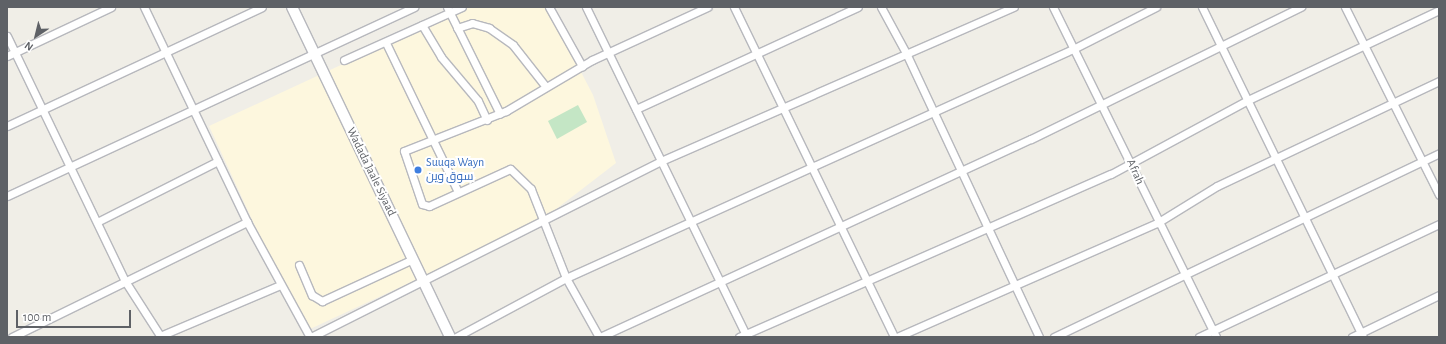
<!DOCTYPE html>
<html>
<head>
<meta charset="utf-8">
<style>
  body { margin:0 }
  #map { position:relative; width:1446px; height:344px; overflow:hidden; background:#f0eee7; font-family:"Alegreya Sans",Cairo,sans-serif }
  div>[style] { position:absolute }
  .commercial>* { inset:0; background:#fdf7de }
  .green>* { inset:0; background:#c4e6c5 }
  .roads { filter:drop-shadow(1px 0 #b7b8bd) drop-shadow(-1px 0 #b7b8bd) drop-shadow(0 1px #b7b8bd) drop-shadow(0 -1px #b7b8bd) }
  .street>* { height:7px; margin:-3.5px; padding:0 3.5px; transform-origin:3.5px; border-radius:3.5px; background:#fff }
  .secondary>* { height:10px; margin:-5px; padding:0 5px; transform-origin:5px; border-radius:5px; background:#fff }
  .dots>* { width:11px; height:11px; translate:-50% -50%; box-sizing:border-box; border:2px solid #fff; border-radius:50% }
  span { translate:-50% -50%; white-space:nowrap; text-align:center; line-height:1.15; -webkit-text-stroke:4px #fff; paint-order:stroke }
  .shop-label { font-size:12px; color:#366cbe }
  .left { translate:0 -50%; text-align:left }
  .street-label { font-size:12px; color:#5e6166 }
  .frame { position:absolute; inset:0; border:8px solid #5e6166; pointer-events:none }
  .north { position:absolute; left:16px; top:16px; width:40px; height:40px; -webkit-text-stroke:3px #fff; paint-order:stroke; rotate:215deg; font-size:11px; font-weight:700; line-height:16px; text-align:center; color:#5e6166 }
  .north::after { content:''; display:block; margin:auto; width:14px; height:18px; background:#5e6166; clip-path:polygon(50% 0,100% 100%,50% 72%,0 100%) }
  .scale { position:absolute; left:16px; top:310px; width:115px; height:18px; box-sizing:border-box; border:2px solid #5e6166; border-top:0; padding-left:5px; font-size:12px; line-height:14px; white-space:nowrap; color:#5e6166; -webkit-text-stroke:3px #fff; paint-order:stroke }
</style>
</head>
<body>
<div id="map">
  <div class="commercial">
    <i style="clip-path:polygon(466px 7px,547px 7px,593px 95px,616px 163px,538px 223px,308px 330px,254px 224px,209px 126px)"></i>
  </div>
  <div class="green">
    <i style="clip-path:polygon(578px 105px,587px 122px,557px 139px,548px 121px)"></i>
  </div>
  <div class="roads">
    <div class="street">
      <i style="left:144px;top:7px;width:238px;rotate:64.4deg"></i>
      <i style="left:247px;top:222px;width:131px;rotate:61.3deg"></i>
      <i style="left:447px;top:7px;width:119px;rotate:63.6deg"></i>
      <i style="left:549px;top:7px;width:68px;rotate:60.8deg"></i>
      <i style="left:586px;top:7px;width:367px;rotate:64deg"></i>
      <i style="left:734px;top:7px;width:367px;rotate:64.1deg"></i>
      <i style="left:881px;top:7px;width:52px;rotate:61.5deg"></i>
      <i style="left:906px;top:53px;width:314px;rotate:64.9deg"></i>
      <i style="left:1053px;top:7px;width:368px;rotate:63.7deg"></i>
      <i style="left:1202px;top:7px;width:367px;rotate:64deg"></i>
      <i style="left:1345px;top:7px;width:210px;rotate:63.4deg"></i>
      <i style="left:422px;top:25px;width:37px;rotate:59deg"></i>
      <i style="left:441px;top:57px;width:57px;rotate:49.9deg"></i>
      <i style="left:478px;top:101px;width:21px;rotate:65deg"></i>
      <i style="left:457px;top:28px;width:16px;rotate:-18deg"></i>
      <i style="left:472px;top:23px;width:18px;rotate:16deg"></i>
      <i style="left:489px;top:28px;width:29px;rotate:35deg"></i>
      <i style="left:513px;top:45px;width:53px;rotate:51.8deg"></i>
      <i style="left:7px;top:36px;width:272px;rotate:64.3deg"></i>
      <i style="left:125px;top:281px;width:67px;rotate:57.3deg"></i>
      <i style="left:386px;top:43px;width:165px;rotate:64.2deg"></i>
      <i style="left:7px;top:56px;width:115px;rotate:-25.2deg"></i>
      <i style="left:344px;top:60px;width:129px;rotate:-24.2deg"></i>
      <i style="left:636px;top:109px;width:244px;rotate:-24.7deg"></i>
      <i style="left:7px;top:126px;width:281px;rotate:-25deg"></i>
      <i style="left:7px;top:196px;width:449px;rotate:-24.9deg"></i>
      <i style="left:99px;top:221px;width:133px;rotate:-26.8deg"></i>
      <i style="left:299px;top:265px;width:33px;rotate:67deg"></i>
      <i style="left:312px;top:295px;width:12px;rotate:31deg"></i>
      <i style="left:322px;top:301px;width:100px;rotate:-24.8deg"></i>
      <i style="left:160px;top:336px;width:130px;rotate:-23deg"></i>
      <i style="left:12px;top:337px;width:262px;rotate:-26.1deg"></i>
      <i style="left:311px;top:337px;width:392px;rotate:-26.7deg"></i>
      <i style="left:661px;top:161px;width:385px;rotate:-23.6deg"></i>
      <i style="left:456px;top:337px;width:125px;rotate:-28.2deg"></i>
      <i style="left:566px;top:278px;width:556px;rotate:-24.31deg"></i>
      <i style="left:1073px;top:49px;width:93px;rotate:-26.8deg"></i>
      <i style="left:599px;top:337px;width:68px;rotate:-119.2deg"></i>
      <i style="left:566px;top:278px;width:96px;rotate:-111.5deg"></i>
      <i style="left:531px;top:189px;width:29px;rotate:-136deg"></i>
      <i style="left:510px;top:169px;width:89px;rotate:155.4deg"></i>
      <i style="left:429px;top:206px;width:7px;rotate:-164deg"></i>
      <i style="left:422px;top:204px;width:56px;rotate:-108.8deg"></i>
      <i style="left:404px;top:151px;width:110px;rotate:-21.4deg"></i>
      <i style="left:506px;top:111px;width:100px;rotate:-30.7deg"></i>
      <i style="left:592px;top:60px;width:127px;rotate:-24.7deg"></i>
      <i style="left:600px;top:337px;width:474px;rotate:-24.7deg"></i>
      <i style="left:1031px;top:139px;width:301px;rotate:-26.1deg"></i>
      <i style="left:739px;top:337px;width:406px;rotate:-23.7deg"></i>
      <i style="left:1111px;top:174px;width:156px;rotate:-28.4deg"></i>
      <i style="left:1248px;top:100px;width:211px;rotate:-25.2deg"></i>
      <i style="left:897px;top:337px;width:284px;rotate:-23.7deg"></i>
      <i style="left:1157px;top:223px;width:70px;rotate:-31.7deg"></i>
      <i style="left:1217px;top:186px;width:246px;rotate:-25.3deg"></i>
      <i style="left:1054px;top:337px;width:427px;rotate:-25.5deg"></i>
      <i style="left:1199px;top:337px;width:265px;rotate:-25.2deg"></i>
      <i style="left:1352px;top:337px;width:97px;rotate:-25.8deg"></i>
    </div>
    <div class="secondary">
      <i style="left:292px;top:7px;width:366px;rotate:64.4deg"></i>
    </div>
  </div>
  <div class="dots">
    <i style="left:418px;top:170px;background:#3f7fe0"></i>
  </div>
  <div class="shop-label">
    <span class="left" style="left:426px;top:170px">Suuqa Wayn<br>سوق وين</span>
  </div>
  <div class="street-label">
    <span style="left:371px;top:172px;rotate:64deg">Wadada Jaale Siyaad</span>
    <span style="left:1135px;top:172px;rotate:66deg">Afrah</span>
  </div>
  <div class="frame"></div>
  <div class="north">N</div>
  <div class="scale">100 m</div>
</div>
</body>
</html>
